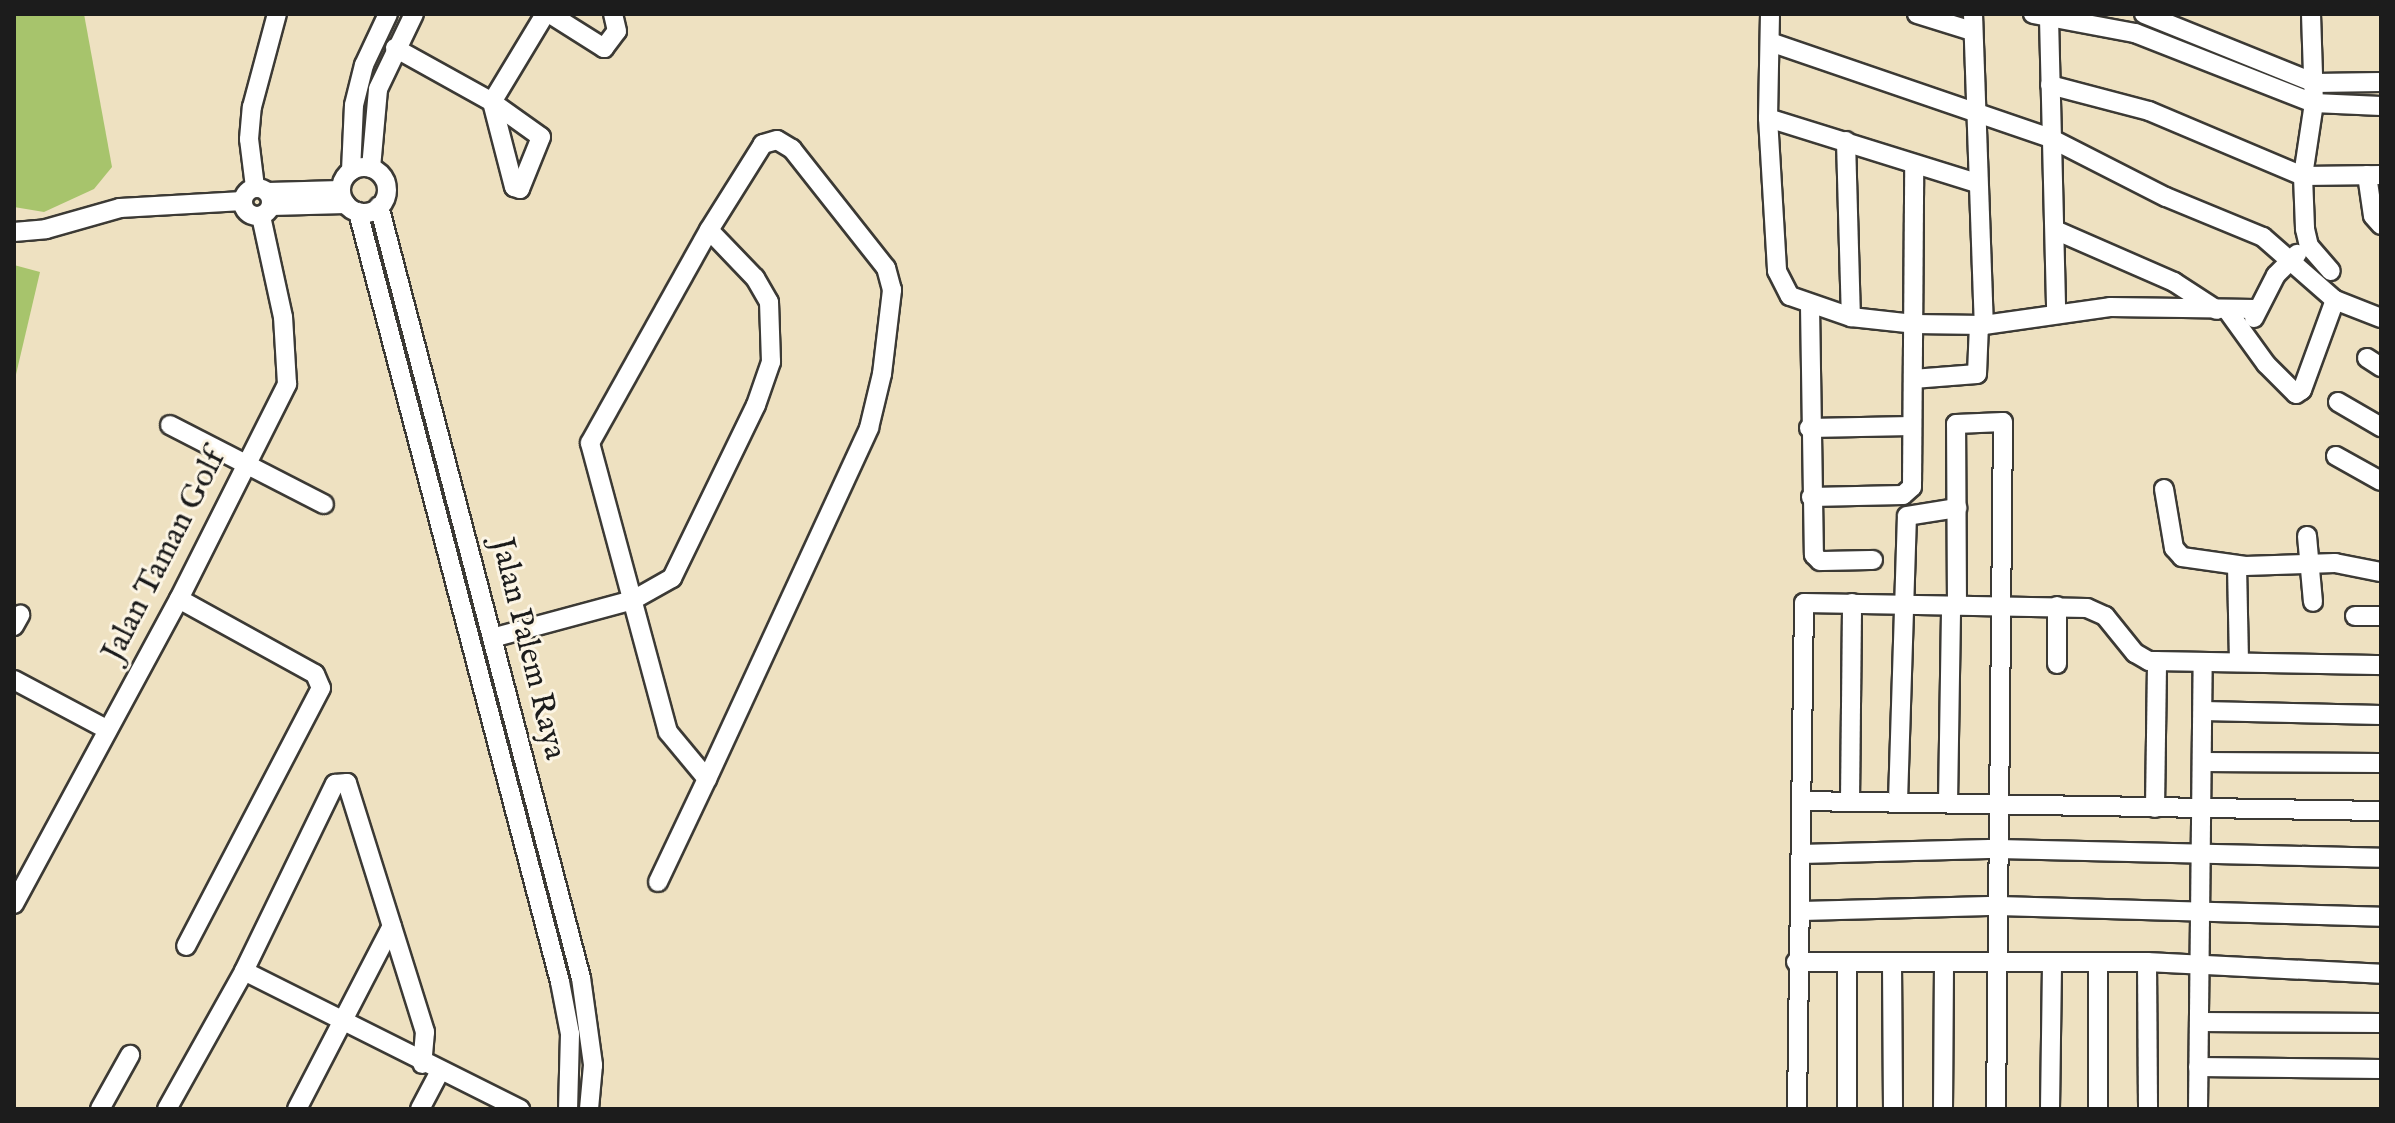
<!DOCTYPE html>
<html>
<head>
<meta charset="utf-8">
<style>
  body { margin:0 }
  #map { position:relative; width:2395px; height:1123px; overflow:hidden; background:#eee1c1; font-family:"IM FELL English",serif }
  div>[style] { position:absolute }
  .green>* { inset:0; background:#a7c46c }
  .roads { filter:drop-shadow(2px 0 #3c3a35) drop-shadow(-2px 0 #3c3a35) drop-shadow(0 2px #3c3a35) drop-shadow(0 -2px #3c3a35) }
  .minor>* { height:18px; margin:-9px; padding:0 9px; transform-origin:9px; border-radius:9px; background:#fff }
  .minor>.ring { margin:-9px; padding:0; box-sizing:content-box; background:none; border:18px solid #fff; border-radius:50% }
  span { translate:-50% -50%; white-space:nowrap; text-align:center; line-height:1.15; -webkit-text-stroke:6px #fcf5e5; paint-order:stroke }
  .street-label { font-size:32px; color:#1c1c1c }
  .frame { position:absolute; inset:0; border:16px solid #1c1c1c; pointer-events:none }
</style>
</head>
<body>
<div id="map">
  <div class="green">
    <i style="clip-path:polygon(14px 14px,84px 14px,112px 167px,94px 189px,44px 212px,14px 207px)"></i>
    <i style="clip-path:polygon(14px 265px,40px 272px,14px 383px)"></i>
  </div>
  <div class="roads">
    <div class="minor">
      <i style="left:550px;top:14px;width:64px;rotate:32.2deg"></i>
      <i style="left:604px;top:48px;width:21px;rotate:-53deg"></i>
      <i style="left:617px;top:31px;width:17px;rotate:-103deg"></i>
      <i style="left:1770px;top:14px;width:104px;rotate:91.1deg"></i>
      <i style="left:1768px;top:118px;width:153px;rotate:86.6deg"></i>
      <i style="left:1777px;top:271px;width:28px;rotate:63deg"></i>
      <i style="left:1790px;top:296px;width:65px;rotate:19deg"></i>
      <i style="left:1851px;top:317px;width:63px;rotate:6.3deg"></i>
      <i style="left:1914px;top:324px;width:70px;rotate:0.8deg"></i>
      <i style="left:1984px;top:325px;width:127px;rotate:-8.1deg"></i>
      <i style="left:2110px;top:307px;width:145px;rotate:0.8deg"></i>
      <i style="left:1917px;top:14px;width:58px;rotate:17.2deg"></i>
      <i style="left:1973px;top:14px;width:311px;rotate:88deg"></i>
      <i style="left:2033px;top:14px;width:104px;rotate:10.6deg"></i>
      <i style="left:2135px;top:33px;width:192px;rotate:21.4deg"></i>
      <i style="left:2314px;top:103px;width:67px;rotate:2.6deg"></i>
      <i style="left:2144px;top:14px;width:184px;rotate:22deg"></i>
      <i style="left:2315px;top:83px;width:66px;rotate:-0.9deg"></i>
      <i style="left:2311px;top:14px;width:89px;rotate:88.1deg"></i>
      <i style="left:2314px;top:103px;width:74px;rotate:98.6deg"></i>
      <i style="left:2303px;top:176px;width:53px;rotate:87.8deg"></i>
      <i style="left:2305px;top:229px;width:17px;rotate:77deg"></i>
      <i style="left:2309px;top:246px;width:33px;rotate:49deg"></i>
      <i style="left:2049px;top:18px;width:293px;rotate:88.6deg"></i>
      <i style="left:1770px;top:42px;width:294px;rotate:18.9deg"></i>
      <i style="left:2048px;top:137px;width:132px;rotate:27deg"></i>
      <i style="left:2166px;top:197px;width:105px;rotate:22.4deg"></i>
      <i style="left:2263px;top:237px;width:96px;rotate:41.2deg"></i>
      <i style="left:2335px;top:300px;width:49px;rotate:21.4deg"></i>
      <i style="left:395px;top:48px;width:111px;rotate:29.1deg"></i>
      <i style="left:492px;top:102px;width:60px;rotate:35.5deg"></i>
      <i style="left:541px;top:137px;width:56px;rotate:112deg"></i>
      <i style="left:520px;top:189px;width:6px;rotate:-162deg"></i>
      <i style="left:514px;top:187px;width:88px;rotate:-104.5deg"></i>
      <i style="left:492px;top:102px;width:103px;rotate:-58.9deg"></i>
      <i style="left:2050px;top:85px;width:102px;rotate:14.7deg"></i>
      <i style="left:2149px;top:111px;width:167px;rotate:22.9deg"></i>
      <i style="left:2303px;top:176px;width:78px;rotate:-0.7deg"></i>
      <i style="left:1768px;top:118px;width:219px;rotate:17.3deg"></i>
      <i style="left:1846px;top:141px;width:176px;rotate:88.4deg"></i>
      <i class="ring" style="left:341px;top:167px;width:28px;height:28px"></i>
      <i style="left:371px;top:168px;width:79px;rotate:-84.9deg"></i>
      <i style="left:378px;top:89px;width:83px;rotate:-64.4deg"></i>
      <i style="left:351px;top:171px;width:66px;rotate:-87.4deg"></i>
      <i style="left:354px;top:105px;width:41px;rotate:-76deg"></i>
      <i style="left:364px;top:65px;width:56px;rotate:-64.8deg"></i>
      <i style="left:2367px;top:175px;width:41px;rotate:81.7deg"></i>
      <i style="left:2373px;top:216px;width:12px;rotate:48deg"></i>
      <i style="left:255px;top:187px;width:48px;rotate:-97.1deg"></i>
      <i style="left:249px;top:139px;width:32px;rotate:-85deg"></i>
      <i style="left:252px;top:107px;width:96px;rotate:-75deg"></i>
      <i class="ring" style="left:243px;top:188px;width:10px;height:10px"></i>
      <i style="left:268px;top:192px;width:73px;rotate:-1.6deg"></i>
      <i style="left:271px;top:206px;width:75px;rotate:-1.5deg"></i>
      <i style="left:379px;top:206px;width:798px;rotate:75.34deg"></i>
      <i style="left:581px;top:978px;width:88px;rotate:82.1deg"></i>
      <i style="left:593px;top:1065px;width:44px;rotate:95.2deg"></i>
      <i style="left:358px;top:212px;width:796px;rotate:75.3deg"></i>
      <i style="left:560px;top:982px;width:53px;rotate:79.1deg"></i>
      <i style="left:570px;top:1034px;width:75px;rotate:91.5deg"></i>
      <i style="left:2055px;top:230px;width:130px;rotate:23.6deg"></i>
      <i style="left:2174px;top:282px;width:51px;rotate:33.1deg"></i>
      <i style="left:14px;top:232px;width:32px;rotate:-5deg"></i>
      <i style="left:46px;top:229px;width:77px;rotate:-15.8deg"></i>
      <i style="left:120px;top:208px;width:123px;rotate:-3.3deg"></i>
      <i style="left:1810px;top:306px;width:249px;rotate:89.1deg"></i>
      <i style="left:1814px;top:555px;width:8px;rotate:45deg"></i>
      <i style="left:1820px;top:561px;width:53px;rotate:-1.1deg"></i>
      <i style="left:2227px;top:310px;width:67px;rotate:54.2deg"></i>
      <i style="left:2266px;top:364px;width:42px;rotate:45deg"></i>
      <i style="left:2296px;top:394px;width:7px;rotate:-34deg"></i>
      <i style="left:2302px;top:390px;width:96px;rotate:-69.9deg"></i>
      <i style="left:2254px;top:318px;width:48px;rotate:-62.9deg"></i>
      <i style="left:2276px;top:275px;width:30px;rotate:-45deg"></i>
      <i style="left:2367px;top:358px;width:17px;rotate:33deg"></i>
      <i style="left:1913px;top:379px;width:64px;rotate:-4.5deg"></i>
      <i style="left:1977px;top:374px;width:49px;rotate:-87.7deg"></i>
      <i style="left:2338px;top:402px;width:50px;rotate:30.2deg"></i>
      <i style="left:170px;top:425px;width:173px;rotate:27.2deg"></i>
      <i style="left:1809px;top:428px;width:103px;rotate:-1.1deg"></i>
      <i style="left:2336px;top:456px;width:51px;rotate:29.1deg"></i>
      <i style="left:2164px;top:489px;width:60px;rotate:80.4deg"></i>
      <i style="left:2174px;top:548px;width:12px;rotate:48deg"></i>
      <i style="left:2182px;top:557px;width:64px;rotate:8.1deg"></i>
      <i style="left:2245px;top:566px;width:90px;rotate:-1.9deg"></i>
      <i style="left:2335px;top:563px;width:47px;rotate:11.1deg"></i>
      <i style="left:1811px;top:497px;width:92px;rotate:-1.2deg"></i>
      <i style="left:1903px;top:495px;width:12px;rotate:-42deg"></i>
      <i style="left:1912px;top:487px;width:321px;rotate:-89.6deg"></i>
      <i style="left:2307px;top:536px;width:66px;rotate:84.8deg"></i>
      <i style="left:2237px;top:566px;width:96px;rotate:88.8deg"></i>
      <i style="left:179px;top:599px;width:155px;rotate:28.9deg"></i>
      <i style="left:315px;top:674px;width:15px;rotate:67deg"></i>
      <i style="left:321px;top:688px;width:291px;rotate:117.6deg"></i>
      <i style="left:1957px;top:606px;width:182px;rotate:-90.3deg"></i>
      <i style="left:1956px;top:424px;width:47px;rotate:-2.4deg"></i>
      <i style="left:2003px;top:422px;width:687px;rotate:90.58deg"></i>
      <i style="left:2057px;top:606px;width:58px;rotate:90deg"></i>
      <i style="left:2355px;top:616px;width:26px"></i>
      <i style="left:14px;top:626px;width:13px;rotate:-61deg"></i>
      <i style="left:492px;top:638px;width:146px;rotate:-15.1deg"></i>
      <i style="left:633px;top:600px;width:45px;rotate:-29.4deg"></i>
      <i style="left:672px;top:578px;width:192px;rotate:-64.1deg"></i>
      <i style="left:756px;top:405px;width:46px;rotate:-70.8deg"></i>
      <i style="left:771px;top:362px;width:60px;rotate:-91.9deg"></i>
      <i style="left:769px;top:302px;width:28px;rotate:-120deg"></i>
      <i style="left:755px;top:278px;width:66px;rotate:-133.8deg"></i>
      <i style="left:14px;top:680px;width:106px;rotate:28deg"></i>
      <i style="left:2203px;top:711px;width:178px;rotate:1.3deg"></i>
      <i style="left:2202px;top:762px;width:179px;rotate:0.3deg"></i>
      <i style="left:1802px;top:801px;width:579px;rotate:0.99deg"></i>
      <i style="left:1850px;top:801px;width:198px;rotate:-89.4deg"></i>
      <i style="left:1898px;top:801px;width:285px;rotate:-88.2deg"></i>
      <i style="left:1907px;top:516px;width:51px;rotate:-9.1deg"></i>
      <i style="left:1948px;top:803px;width:197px;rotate:-89.1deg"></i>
      <i style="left:2155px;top:808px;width:147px;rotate:-89.2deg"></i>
      <i style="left:1801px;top:854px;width:197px;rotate:-1.5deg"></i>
      <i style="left:1998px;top:849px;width:383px;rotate:1.3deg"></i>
      <i style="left:658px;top:882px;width:114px;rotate:-64.6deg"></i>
      <i style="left:707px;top:779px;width:387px;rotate:-65.2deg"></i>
      <i style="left:869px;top:428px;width:56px;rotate:-76.5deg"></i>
      <i style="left:882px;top:374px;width:85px;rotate:-83.2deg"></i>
      <i style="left:892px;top:290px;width:23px;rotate:-105deg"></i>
      <i style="left:886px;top:268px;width:152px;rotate:-128.3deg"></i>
      <i style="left:792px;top:149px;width:17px;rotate:-149deg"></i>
      <i style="left:777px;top:140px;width:15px;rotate:164deg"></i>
      <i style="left:763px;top:144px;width:102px;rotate:122.1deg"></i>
      <i style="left:709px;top:230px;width:244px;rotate:119.2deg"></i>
      <i style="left:590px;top:443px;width:299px;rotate:74.9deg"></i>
      <i style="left:668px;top:732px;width:61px;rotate:50.3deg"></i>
      <i style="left:14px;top:904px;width:347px;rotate:-61.6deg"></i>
      <i style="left:179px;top:599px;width:241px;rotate:-63.3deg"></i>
      <i style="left:287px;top:384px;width:67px;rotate:-93.4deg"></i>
      <i style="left:283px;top:317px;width:103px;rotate:-102.3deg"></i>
      <i style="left:1802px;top:911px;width:196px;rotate:-1.5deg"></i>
      <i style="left:1998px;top:906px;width:383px;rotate:1.6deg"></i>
      <i style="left:1796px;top:962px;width:351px"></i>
      <i style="left:2147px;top:962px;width:234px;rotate:2.9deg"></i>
      <i style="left:2147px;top:962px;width:147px;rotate:89.6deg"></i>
      <i style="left:1892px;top:964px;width:145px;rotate:89.6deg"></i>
      <i style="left:244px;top:971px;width:208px;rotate:-64.1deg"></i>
      <i style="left:335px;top:784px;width:12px;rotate:-5deg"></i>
      <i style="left:347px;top:783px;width:261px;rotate:72.6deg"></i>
      <i style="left:425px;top:1032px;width:32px;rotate:95deg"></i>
      <i style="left:2199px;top:1022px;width:182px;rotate:0.3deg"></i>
      <i style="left:2198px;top:1067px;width:183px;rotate:0.6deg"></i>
      <i style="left:100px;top:1109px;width:62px;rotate:-60.9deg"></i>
      <i style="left:167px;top:1109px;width:158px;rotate:-60.8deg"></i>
      <i style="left:244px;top:971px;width:309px;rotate:26.6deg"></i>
      <i style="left:297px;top:1109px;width:206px;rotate:-62.6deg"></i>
      <i style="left:420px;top:1109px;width:41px;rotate:-62.2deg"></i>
      <i style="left:1797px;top:1109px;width:506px;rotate:-89.21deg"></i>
      <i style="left:1804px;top:603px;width:283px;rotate:1deg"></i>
      <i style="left:2087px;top:608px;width:20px;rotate:24deg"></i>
      <i style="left:2105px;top:616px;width:48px;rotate:51deg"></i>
      <i style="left:2135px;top:653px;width:16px;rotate:30deg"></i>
      <i style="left:2149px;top:661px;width:232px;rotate:1deg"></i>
      <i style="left:1847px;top:1109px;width:146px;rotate:-90deg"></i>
      <i style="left:1943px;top:1109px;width:147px;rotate:-89.6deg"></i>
      <i style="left:2050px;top:1109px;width:147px;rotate:-89.2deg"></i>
      <i style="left:2098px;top:1109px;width:147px;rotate:-90deg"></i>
      <i style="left:2198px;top:1109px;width:447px;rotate:-89.4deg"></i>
    </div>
  </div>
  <div class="street-label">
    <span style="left:165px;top:556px;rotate:-63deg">Jalan Taman Golf</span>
    <span style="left:527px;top:649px;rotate:76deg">Jalan Palem Raya</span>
  </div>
  <div class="frame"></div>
</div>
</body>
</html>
